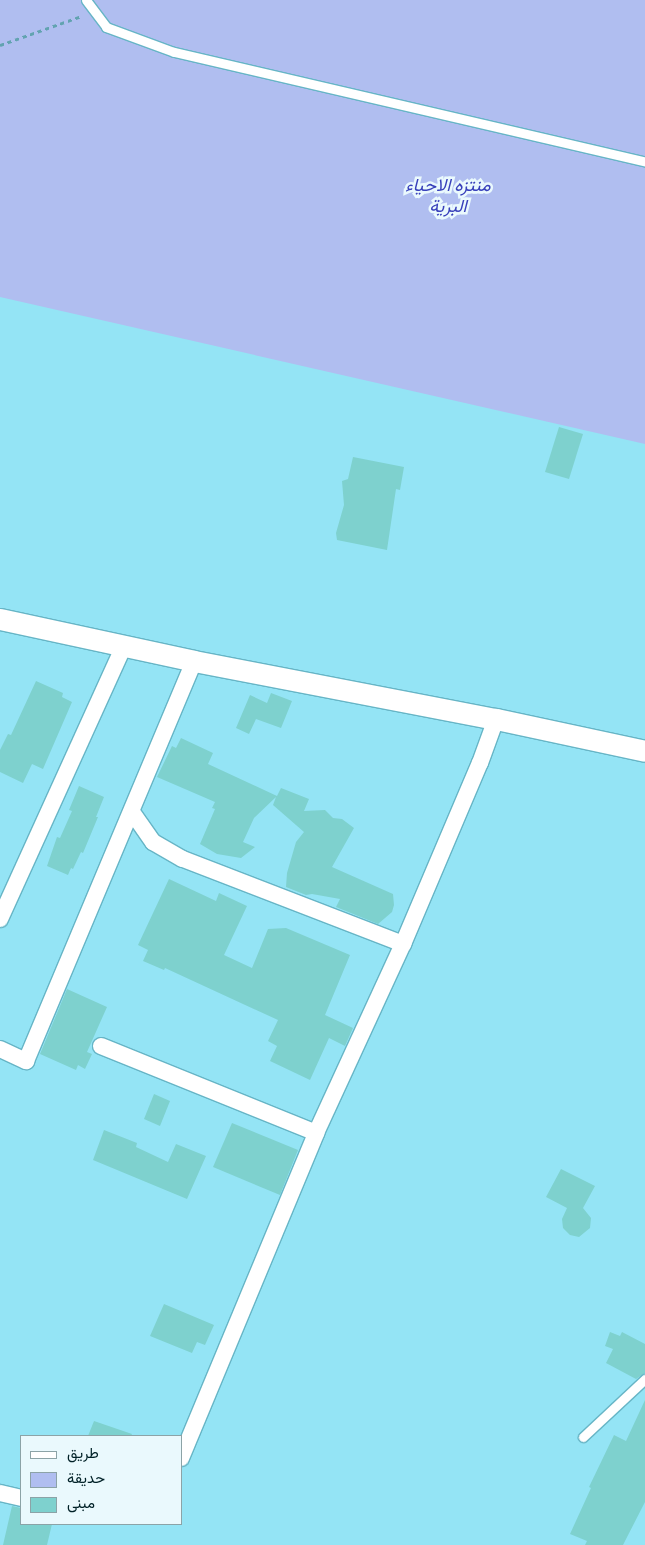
<!DOCTYPE html>
<html>
<head>
<meta charset="utf-8">
<style>
  body { margin:0 }
  #map { position:relative; width:645px; height:1545px; overflow:hidden; background:#94e4f5; font-family:"IBM Plex Serif",Vazirmatn,serif }
  div>[style] { position:absolute }
  .green>* { inset:0; background:#b0bef0 }
  .building>* { inset:0; background:#7ed1ce }
  .path>* { height:3px; margin-top:-1.5px; transform-origin:0; background:repeating-linear-gradient(90deg,#62a3b0 0 4px,transparent 0 8px) }
  .roads { filter:drop-shadow(1px 0 #67b5c6) drop-shadow(-1px 0 #67b5c6) drop-shadow(0 1px #67b5c6) drop-shadow(0 -1px #67b5c6) }
  .service>* { height:9px; margin:-4.5px; padding:0 4.5px; transform-origin:4.5px; border-radius:4.5px; background:#fff }
  .minor>* { height:16px; margin:-8px; padding:0 8px; transform-origin:8px; border-radius:8px; background:#fff }
  .tertiary>* { height:21px; margin:-10.5px; padding:0 10.5px; transform-origin:10.5px; border-radius:10.5px; background:#fff }
  span { translate:-50% -50%; white-space:nowrap; text-align:center; line-height:1.15; -webkit-text-stroke:5px #eaf9fd; paint-order:stroke }
  .park-label { font-size:18px; color:#3840bb; font-style:italic }
  .legend { position:absolute; left:20px; top:1435px; width:162px; height:90px; box-sizing:border-box; background:#eaf9fd; border:1px solid #8ca3a7; margin:0; padding:6px 9px; list-style:none; font-size:15px; color:#002127 }
  .legend li { display:flex; align-items:center; gap:10px; height:25px }
  .legend b { width:25px; border:1px solid #8ca3a7 }
</style>
</head>
<body>
<div id="map">
  <div class="green">
    <i style="clip-path:polygon(0 0,645px 0,645px 444px,0 297px)"></i>
  </div>
  <div class="building">
    <i style="clip-path:polygon(559px 427px,583px 434px,569px 479px,545px 472px)"></i>
    <i style="clip-path:polygon(353px 457px,404px 467px,400px 490px,396px 489px,387px 550px,337px 540px,336px 533px,344px 505px,342px 481px,348px 479px)"></i>
    <i style="clip-path:polygon(36px 681px,63px 693px,62px 697px,72px 702px,43px 769px,32px 764px,23px 783px,0 772px,0 750px,8px 734px,11px 735px)"></i>
    <i style="clip-path:polygon(271px 693px,292px 701px,281px 728px,256px 719px,249px 734px,236px 728px,250px 695px,267px 703px)"></i>
    <i style="clip-path:polygon(181px 738px,213px 753px,208px 764px,277px 796px,281px 788px,309px 799px,304px 811px,325px 810px,333px 818px,342px 819px,354px 828px,332px 867px,393px 894px,394px 905px,392px 912px,378px 924px,336px 907px,340px 899px,312px 894px,306px 895px,286px 887px,287px 873px,296px 842px,304px 832px,273px 805px,276px 797px,254px 818px,243px 842px,255px 847px,241px 858px,217px 854px,200px 844px,215px 809px,212px 808px,215px 802px,157px 777px,172px 746px,176px 748px)"></i>
    <i style="clip-path:polygon(79px 786px,104px 797px,96px 817px,98px 817px,83px 853px,81px 852px,73px 869px,71px 868px,68px 875px,47px 866px,57px 837px,60px 838px,72px 811px,69px 810px)"></i>
    <i style="clip-path:polygon(169px 879px,216px 901px,219px 893px,247px 906px,224px 955px,252px 968px,268px 929px,286px 928px,350px 955px,325px 1015px,353px 1028px,345px 1046px,329px 1038px,310px 1080px,270px 1061px,277px 1046px,268px 1041px,278px 1020px,165px 968px,164px 970px,143px 961px,148px 950px,138px 945px)"></i>
    <i style="clip-path:polygon(67px 989px,107px 1007px,87px 1052px,92px 1054px,85px 1069px,78px 1065px,76px 1070px,40px 1054px)"></i>
    <i style="clip-path:polygon(154px 1094px,170px 1101px,160px 1126px,144px 1119px)"></i>
    <i style="clip-path:polygon(232px 1123px,298px 1150px,280px 1195px,213px 1167px)"></i>
    <i style="clip-path:polygon(104px 1130px,137px 1143px,136px 1147px,168px 1162px,176px 1144px,206px 1156px,187px 1199px,93px 1160px)"></i>
    <i style="clip-path:polygon(561px 1169px,595px 1186px,583px 1208px,591px 1218px,590px 1228px,579px 1237px,570px 1235px,563px 1228px,562px 1219px,567px 1208px,546px 1197px)"></i>
    <i style="clip-path:polygon(164px 1304px,214px 1325px,205px 1345px,197px 1342px,192px 1353px,150px 1336px)"></i>
    <i style="clip-path:polygon(610px 1332px,620px 1336px,622px 1332px,645px 1344px,645px 1373px,636px 1379px,606px 1363px,613px 1349px,605px 1346px)"></i>
    <i style="clip-path:polygon(645px 1400px,645px 1502px,623px 1545px,585px 1545px,587px 1541px,570px 1534px,591px 1488px,589px 1487px,614px 1435px,626px 1441px)"></i>
    <i style="clip-path:polygon(94px 1421px,132px 1434px,131px 1436px,88px 1436px)"></i>
    <i style="clip-path:polygon(12px 1506px,21px 1508px,21px 1524px,52px 1524px,47px 1545px,3px 1545px)"></i>
  </div>
  <div class="path">
    <i style="left:0;top:45px;width:87px;rotate:-19.5deg"></i>
  </div>
  <div class="roads">
    <div class="service">
      <i style="left:86px;top:0;width:34px;rotate:53deg"></i>
      <i style="left:106px;top:27px;width:72px;rotate:20.2deg"></i>
      <i style="left:174px;top:52px;width:484px;rotate:13.1deg"></i>
      <i style="left:583px;top:1437px;width:85px;rotate:-43.1deg"></i>
    </div>
    <div class="minor">
      <i style="left:132px;top:812px;width:37px;rotate:55deg"></i>
      <i style="left:153px;top:842px;width:34px;rotate:30deg"></i>
      <i style="left:183px;top:859px;width:236px;rotate:21.1deg"></i>
      <i style="left:0;top:919px;width:300px;rotate:-65.6deg"></i>
      <i style="left:101px;top:1046px;width:232px;rotate:22deg"></i>
      <i style="left:0;top:1049px;width:29px;rotate:25deg"></i>
      <i style="left:26px;top:1061px;width:434px;rotate:-67.2deg"></i>
      <i style="left:181px;top:1458px;width:352px;rotate:-67.4deg"></i>
      <i style="left:316px;top:1133px;width:208px;rotate:-65.3deg"></i>
      <i style="left:403px;top:944px;width:197px;rotate:-67deg"></i>
      <i style="left:480px;top:763px;width:47px;rotate:-70deg"></i>
      <i style="left:0;top:1493px;width:22px;rotate:13deg"></i>
    </div>
    <div class="tertiary">
      <i style="left:0;top:619px;width:198px;rotate:12.2deg"></i>
      <i style="left:194px;top:661px;width:308px;rotate:10.9deg"></i>
      <i style="left:496px;top:719px;width:152px;rotate:12.1deg"></i>
    </div>
  </div>
  <div class="park-label">
    <span style="left:448px;top:196px">منتزه الاحياء<br>البرية</span>
  </div>
  <ul class="legend">
  <li><b style="height:6px;background:#fff"></b>طريق</li>
  <li><b style="height:14px;background:#b0bef0"></b>حديقة</li>
  <li><b style="height:14px;background:#7ed1ce"></b>مبنى</li>
  </ul>
</div>
</body>
</html>
